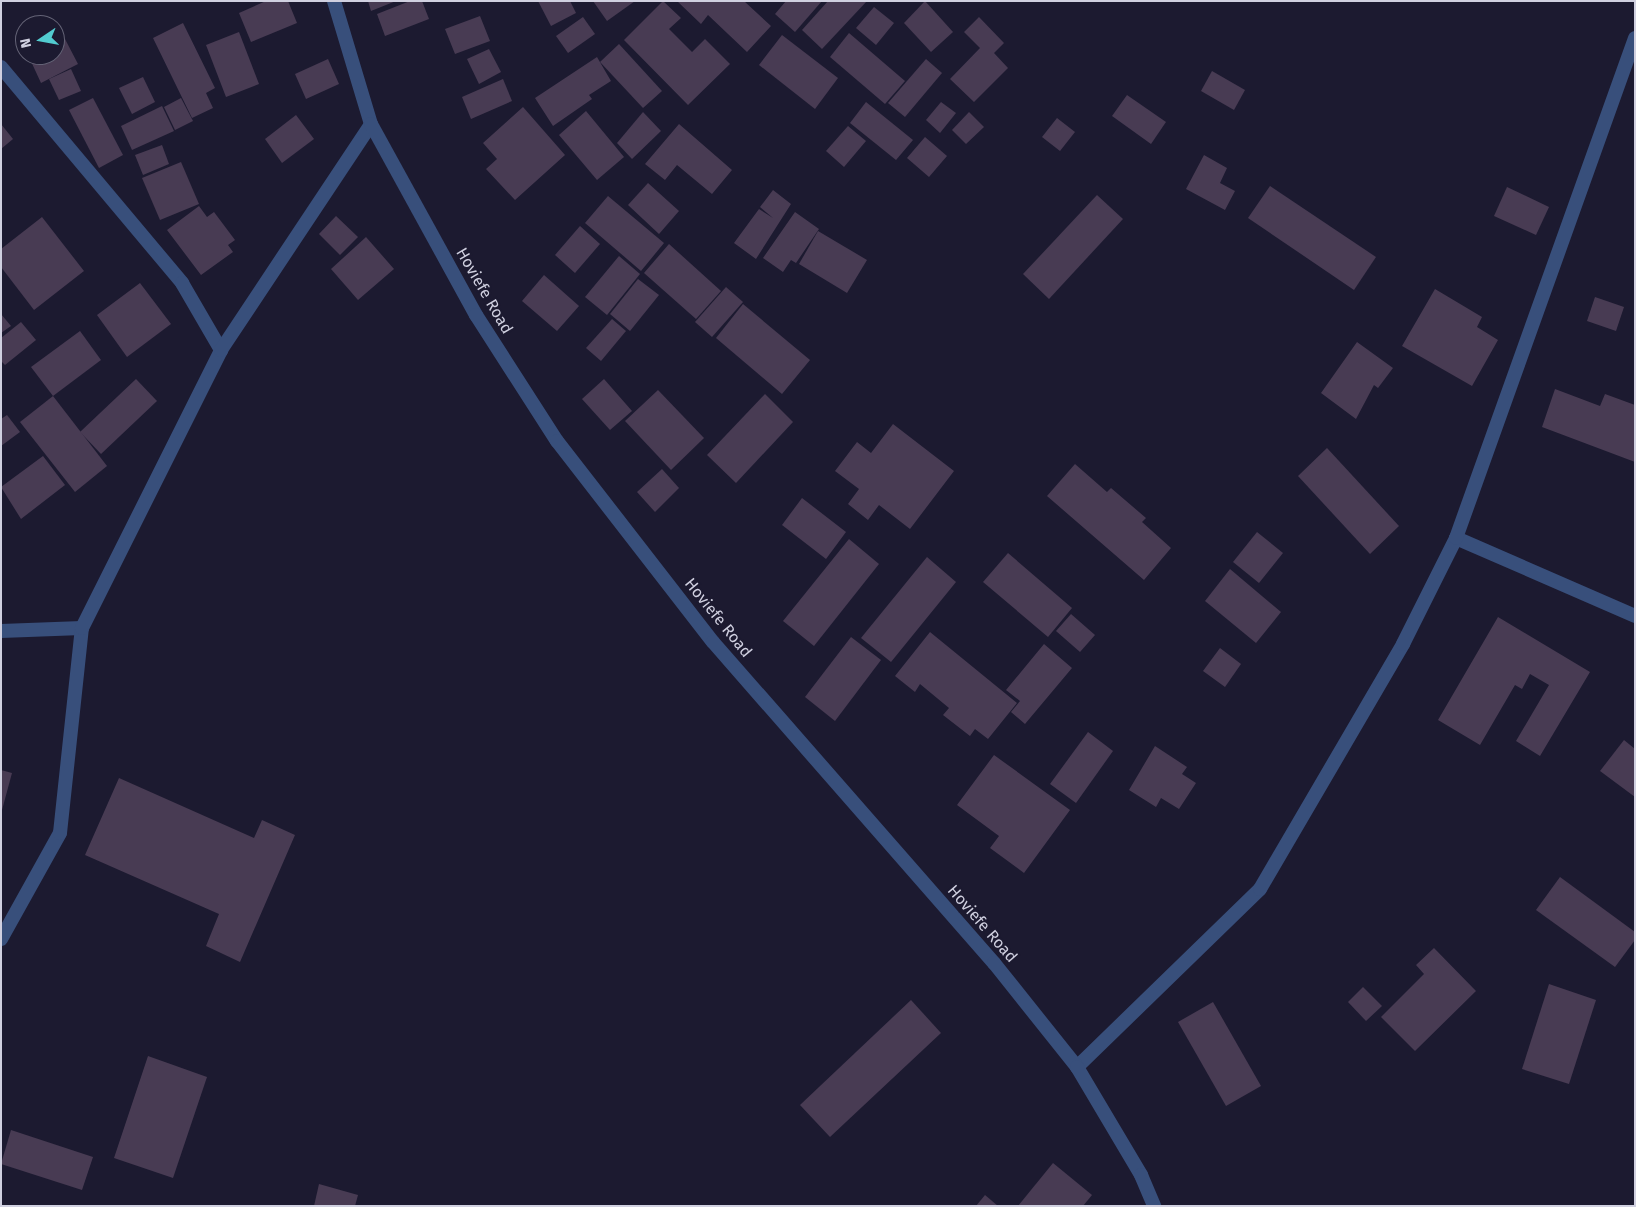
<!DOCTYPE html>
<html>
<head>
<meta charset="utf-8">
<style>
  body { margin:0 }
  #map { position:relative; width:1636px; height:1207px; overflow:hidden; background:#1c1a30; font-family:"Fira Sans",sans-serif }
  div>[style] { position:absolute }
  .building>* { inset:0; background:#483b53 }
  .minor>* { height:14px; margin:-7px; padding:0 7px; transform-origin:7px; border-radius:7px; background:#384f7b }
  .tertiary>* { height:14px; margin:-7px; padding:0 7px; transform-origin:7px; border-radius:7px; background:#384f7b }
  span { translate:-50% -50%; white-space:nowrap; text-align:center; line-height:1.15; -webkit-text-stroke:4px #1c1a30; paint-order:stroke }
  .street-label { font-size:16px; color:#d0d0e0 }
  .frame { position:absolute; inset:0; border:2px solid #d0d0e0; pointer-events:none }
  .north { position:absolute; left:15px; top:15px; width:50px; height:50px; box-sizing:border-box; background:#1c1a30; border:1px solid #646376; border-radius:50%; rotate:258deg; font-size:14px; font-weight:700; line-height:20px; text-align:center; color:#d0d0e0 }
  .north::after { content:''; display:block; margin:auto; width:18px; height:22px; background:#52ccd0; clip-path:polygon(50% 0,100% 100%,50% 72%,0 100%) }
</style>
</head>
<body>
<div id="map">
  <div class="building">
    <i style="clip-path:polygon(266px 1px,288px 1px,297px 23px,251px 42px,239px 13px)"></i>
    <i style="clip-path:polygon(368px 1px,396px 1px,371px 11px)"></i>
    <i style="clip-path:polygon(410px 1px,422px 1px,429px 19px,385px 36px,377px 14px)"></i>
    <i style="clip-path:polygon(538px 1px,570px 1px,576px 13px,551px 26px)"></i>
    <i style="clip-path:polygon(593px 1px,635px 1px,607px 21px)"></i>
    <i style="clip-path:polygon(663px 1px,681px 18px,669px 29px,692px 52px,705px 39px,730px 64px,688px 105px,624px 40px)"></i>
    <i style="clip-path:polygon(677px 1px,744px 1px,771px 26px,747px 52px,708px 15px,701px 24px)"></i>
    <i style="clip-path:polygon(786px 1px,822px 1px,795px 32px,775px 14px)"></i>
    <i style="clip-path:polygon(828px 1px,867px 1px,822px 49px,802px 30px)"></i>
    <i style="clip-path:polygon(925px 1px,953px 32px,931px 52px,904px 23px)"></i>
    <i style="clip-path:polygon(874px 7px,894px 23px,876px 45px,856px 28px)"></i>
    <i style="clip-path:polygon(480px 16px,490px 41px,455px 54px,445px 29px)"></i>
    <i style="clip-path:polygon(583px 17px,595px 34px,568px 53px,556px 36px)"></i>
    <i style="clip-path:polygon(979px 17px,1004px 43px,994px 53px,1008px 68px,974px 102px,950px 79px,980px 48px,964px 32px)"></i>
    <i style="clip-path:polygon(183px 23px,215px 88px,206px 93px,213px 108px,192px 118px,153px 38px)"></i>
    <i style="clip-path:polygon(239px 32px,259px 84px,226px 97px,206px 45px)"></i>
    <i style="clip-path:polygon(849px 33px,905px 81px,885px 104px,830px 57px)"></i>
    <i style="clip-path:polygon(782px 35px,838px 78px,815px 109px,759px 65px)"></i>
    <i style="clip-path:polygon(65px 39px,78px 64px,41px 83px,29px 57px,55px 55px,55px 44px)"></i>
    <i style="clip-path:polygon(619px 44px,662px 91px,643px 108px,600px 62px)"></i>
    <i style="clip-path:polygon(489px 49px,501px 72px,479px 84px,467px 59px)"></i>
    <i style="clip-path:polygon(597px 57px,611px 81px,589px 95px,592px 99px,553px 126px,535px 98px)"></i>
    <i style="clip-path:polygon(328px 59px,339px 84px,306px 99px,295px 74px)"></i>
    <i style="clip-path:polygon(926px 59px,942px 73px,905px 117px,888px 103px)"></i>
    <i style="clip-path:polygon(71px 69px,81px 91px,59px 100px,49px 79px)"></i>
    <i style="clip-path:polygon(1212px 71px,1245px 90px,1234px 110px,1201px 91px)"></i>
    <i style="clip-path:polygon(143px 77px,155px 102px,132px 114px,119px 88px)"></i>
    <i style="clip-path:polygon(503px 79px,512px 101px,471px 119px,462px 97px)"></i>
    <i style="clip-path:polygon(1127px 95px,1166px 122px,1151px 144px,1112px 116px)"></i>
    <i style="clip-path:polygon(93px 98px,123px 155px,99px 168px,69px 110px)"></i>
    <i style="clip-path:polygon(181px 98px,193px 121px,175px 130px,164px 107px)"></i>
    <i style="clip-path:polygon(866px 102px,913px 140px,896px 160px,850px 123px)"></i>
    <i style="clip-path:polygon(941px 102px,956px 113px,940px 133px,926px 120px)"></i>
    <i style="clip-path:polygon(162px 106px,174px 131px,132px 150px,121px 126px)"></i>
    <i style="clip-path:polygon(523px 107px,565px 155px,515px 200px,486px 169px,497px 159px,483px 143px)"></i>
    <i style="clip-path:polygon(586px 111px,624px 157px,597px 180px,559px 135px)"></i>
    <i style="clip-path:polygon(643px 112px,661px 131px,632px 159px,617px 143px)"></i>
    <i style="clip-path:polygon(969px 112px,984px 127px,966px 144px,952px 130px)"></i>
    <i style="clip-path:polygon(296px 115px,314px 139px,282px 163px,265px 139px)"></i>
    <i style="clip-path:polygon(1057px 118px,1075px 132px,1060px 151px,1042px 137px)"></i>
    <i style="clip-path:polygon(1px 124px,13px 139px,1px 149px)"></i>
    <i style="clip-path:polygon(679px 124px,732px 170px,712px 194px,677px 165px,665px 180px,645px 164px)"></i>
    <i style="clip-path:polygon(848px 126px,866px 141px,844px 167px,826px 151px)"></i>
    <i style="clip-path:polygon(925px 137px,947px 156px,929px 177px,907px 158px)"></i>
    <i style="clip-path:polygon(162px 145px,169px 164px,143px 175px,135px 155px)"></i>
    <i style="clip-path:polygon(1204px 155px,1227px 168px,1220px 183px,1235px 191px,1225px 210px,1186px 189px)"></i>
    <i style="clip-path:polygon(181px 162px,199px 204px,160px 220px,142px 178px)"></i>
    <i style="clip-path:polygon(648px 183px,679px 211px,659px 234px,628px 205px)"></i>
    <i style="clip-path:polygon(1270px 186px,1376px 257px,1354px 290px,1248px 218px)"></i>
    <i style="clip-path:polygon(1507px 187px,1549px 207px,1536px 235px,1494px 216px)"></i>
    <i style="clip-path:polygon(773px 190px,791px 204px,756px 259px,734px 243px,759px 209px,773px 218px,760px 207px)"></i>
    <i style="clip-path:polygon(1097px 195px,1123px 219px,1049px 299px,1023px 274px)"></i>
    <i style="clip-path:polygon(608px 196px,664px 243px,641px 271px,585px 223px)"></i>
    <i style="clip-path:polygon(199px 206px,207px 217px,214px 212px,235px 240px,228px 245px,233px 252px,201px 275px,167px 230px)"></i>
    <i style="clip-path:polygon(795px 212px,819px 229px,796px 263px,791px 260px,783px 272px,763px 258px)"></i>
    <i style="clip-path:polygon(336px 216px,358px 237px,340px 255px,319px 234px)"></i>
    <i style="clip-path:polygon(42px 217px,84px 271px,34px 310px,1px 267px,1px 249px)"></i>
    <i style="clip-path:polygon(580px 226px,600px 244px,575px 273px,555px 255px)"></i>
    <i style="clip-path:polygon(818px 231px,867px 260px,847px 293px,799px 264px)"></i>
    <i style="clip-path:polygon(366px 237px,394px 269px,358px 300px,331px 269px)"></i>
    <i style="clip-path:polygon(669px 244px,721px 291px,696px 319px,644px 273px)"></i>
    <i style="clip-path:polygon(619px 256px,640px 274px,607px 315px,585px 297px)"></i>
    <i style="clip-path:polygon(544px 275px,579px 306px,557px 331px,522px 301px)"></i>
    <i style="clip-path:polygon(638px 279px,659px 295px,630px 331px,610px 314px)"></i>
    <i style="clip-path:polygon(140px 283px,171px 324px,127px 357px,97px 315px)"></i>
    <i style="clip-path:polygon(726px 287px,743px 302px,712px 337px,695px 322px)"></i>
    <i style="clip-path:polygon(1435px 289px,1482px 317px,1477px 327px,1498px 340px,1472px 386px,1402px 346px)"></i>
    <i style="clip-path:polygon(1595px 297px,1624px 307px,1616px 331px,1587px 321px)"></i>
    <i style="clip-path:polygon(743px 304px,810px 360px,782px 394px,716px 338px)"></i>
    <i style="clip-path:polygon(1px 314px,11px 326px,1px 333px)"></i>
    <i style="clip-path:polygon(612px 319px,626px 331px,601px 361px,586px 348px)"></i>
    <i style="clip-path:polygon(21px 322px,36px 340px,5px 365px,1px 361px,1px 338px)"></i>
    <i style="clip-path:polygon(80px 331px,101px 360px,53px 396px,31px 367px)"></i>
    <i style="clip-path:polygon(1357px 342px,1393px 368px,1378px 388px,1374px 385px,1356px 419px,1321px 393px)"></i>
    <i style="clip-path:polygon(136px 379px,157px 401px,101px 454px,80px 432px)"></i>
    <i style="clip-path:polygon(604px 379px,632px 411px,610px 430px,582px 399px)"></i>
    <i style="clip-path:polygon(1555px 389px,1600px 406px,1605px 394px,1635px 405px,1635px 462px,1542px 427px)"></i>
    <i style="clip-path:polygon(658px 390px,704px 438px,671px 470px,625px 421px)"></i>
    <i style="clip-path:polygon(765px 394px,793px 422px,736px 483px,707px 455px)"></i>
    <i style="clip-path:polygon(53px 396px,107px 466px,75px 492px,20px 422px)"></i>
    <i style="clip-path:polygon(7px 415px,20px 432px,1px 446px,1px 419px)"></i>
    <i style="clip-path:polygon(893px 424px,954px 471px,910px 529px,879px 505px,868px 520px,848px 504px,859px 489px,835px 471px,857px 442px,871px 453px)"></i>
    <i style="clip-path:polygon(1327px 448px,1399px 526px,1370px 554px,1298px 476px)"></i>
    <i style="clip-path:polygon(43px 456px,65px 485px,21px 519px,1px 487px)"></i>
    <i style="clip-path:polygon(1075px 464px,1107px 492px,1111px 488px,1146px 518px,1142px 522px,1171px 548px,1144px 580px,1047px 496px)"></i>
    <i style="clip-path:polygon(662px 469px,679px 488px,655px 512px,637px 492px)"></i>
    <i style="clip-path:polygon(802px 498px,846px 532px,826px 559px,782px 525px)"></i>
    <i style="clip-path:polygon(1257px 532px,1283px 553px,1259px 583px,1233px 562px)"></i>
    <i style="clip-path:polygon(849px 539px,879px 564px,814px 646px,783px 621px)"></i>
    <i style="clip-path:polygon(1008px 553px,1072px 608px,1048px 637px,983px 582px)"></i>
    <i style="clip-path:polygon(927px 557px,956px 582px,891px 662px,861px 638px)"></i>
    <i style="clip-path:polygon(1230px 569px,1281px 612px,1256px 643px,1205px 601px)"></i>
    <i style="clip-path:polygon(1071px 614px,1095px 635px,1080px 652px,1056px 631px)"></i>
    <i style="clip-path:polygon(1498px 617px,1590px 672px,1540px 756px,1516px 741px,1549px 685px,1530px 674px,1522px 689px,1515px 685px,1480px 745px,1438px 720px)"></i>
    <i style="clip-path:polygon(930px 632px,1017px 703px,988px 739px,975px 729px,970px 736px,943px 715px,949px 708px,920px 684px,915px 692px,895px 676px)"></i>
    <i style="clip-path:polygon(851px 637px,881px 660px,835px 721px,805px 697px)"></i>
    <i style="clip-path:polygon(1044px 644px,1072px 668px,1025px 724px,1011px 712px,1020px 701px,1006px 690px)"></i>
    <i style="clip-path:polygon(1220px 648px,1241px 664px,1225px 687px,1203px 671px)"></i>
    <i style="clip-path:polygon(1088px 732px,1113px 751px,1076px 803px,1050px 784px)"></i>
    <i style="clip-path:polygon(1624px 740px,1635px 749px,1635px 797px,1600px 771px)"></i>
    <i style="clip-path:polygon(1155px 746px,1187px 767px,1182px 774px,1196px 783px,1179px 809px,1161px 798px,1156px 807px,1129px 790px)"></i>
    <i style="clip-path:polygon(994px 755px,1070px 810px,1024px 873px,990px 848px,999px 836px,957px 805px)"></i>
    <i style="clip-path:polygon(1px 770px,12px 773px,2px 810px,1px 810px)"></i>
    <i style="clip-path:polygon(119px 778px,254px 838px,262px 820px,295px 835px,240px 962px,206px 946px,219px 914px,85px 855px)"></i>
    <i style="clip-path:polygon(1560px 877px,1635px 932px,1635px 940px,1615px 967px,1536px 910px)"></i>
    <i style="clip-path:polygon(1434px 948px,1476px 991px,1415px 1051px,1381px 1017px,1424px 974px,1416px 965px)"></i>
    <i style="clip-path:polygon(1549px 984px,1596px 1000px,1569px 1084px,1522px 1069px)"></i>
    <i style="clip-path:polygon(1363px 987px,1382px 1006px,1366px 1021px,1348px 1002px)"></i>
    <i style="clip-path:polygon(911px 1000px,941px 1033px,830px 1137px,800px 1105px)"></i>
    <i style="clip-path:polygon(1213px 1002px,1261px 1086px,1226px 1106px,1178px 1022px)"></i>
    <i style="clip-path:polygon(148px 1056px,207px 1077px,173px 1178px,114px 1158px)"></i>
    <i style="clip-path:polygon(11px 1130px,93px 1157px,82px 1190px,1px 1164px)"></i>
    <i style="clip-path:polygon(1053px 1163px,1092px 1195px,1083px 1206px,1018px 1206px)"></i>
    <i style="clip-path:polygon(319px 1184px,358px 1195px,355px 1206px,314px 1206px)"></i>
    <i style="clip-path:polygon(985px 1195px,998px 1206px,976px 1206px)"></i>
  </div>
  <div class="minor">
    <i style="left:1px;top:67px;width:282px;rotate:50deg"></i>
    <i style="left:182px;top:283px;width:78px;rotate:59.8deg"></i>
    <i style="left:1456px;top:538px;width:195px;rotate:23.5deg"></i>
    <i style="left:1px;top:631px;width:81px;rotate:-2.1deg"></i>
    <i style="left:1px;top:939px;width:121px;rotate:-60.9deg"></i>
    <i style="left:60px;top:833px;width:206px;rotate:-83.9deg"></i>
    <i style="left:82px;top:628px;width:311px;rotate:-63.4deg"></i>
    <i style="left:221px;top:350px;width:271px;rotate:-56.4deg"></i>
    <i style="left:1077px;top:1067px;width:255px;rotate:-44.2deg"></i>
    <i style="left:1260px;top:889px;width:284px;rotate:-59.7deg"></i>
    <i style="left:1403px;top:644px;width:119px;rotate:-63.4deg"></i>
    <i style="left:1456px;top:538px;width:531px;rotate:-70.3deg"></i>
  </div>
  <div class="tertiary">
    <i style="left:334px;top:1px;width:128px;rotate:73.3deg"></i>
    <i style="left:371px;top:124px;width:218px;rotate:61.2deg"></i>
    <i style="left:476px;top:315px;width:150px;rotate:57.3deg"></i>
    <i style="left:557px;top:441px;width:254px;rotate:52.2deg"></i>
    <i style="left:713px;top:642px;width:427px;rotate:48.8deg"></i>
    <i style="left:994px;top:963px;width:133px;rotate:51.4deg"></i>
    <i style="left:1077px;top:1067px;width:126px;rotate:59.3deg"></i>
    <i style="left:1141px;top:1175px;width:34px;rotate:67deg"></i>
  </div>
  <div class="street-label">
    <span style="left:484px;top:291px;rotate:60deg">Hoviefe Road</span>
    <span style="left:718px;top:618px;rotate:51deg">Hoviefe Road</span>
    <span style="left:982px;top:924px;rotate:49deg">Hoviefe Road</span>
  </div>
  <div class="frame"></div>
  <div class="north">N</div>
</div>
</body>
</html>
